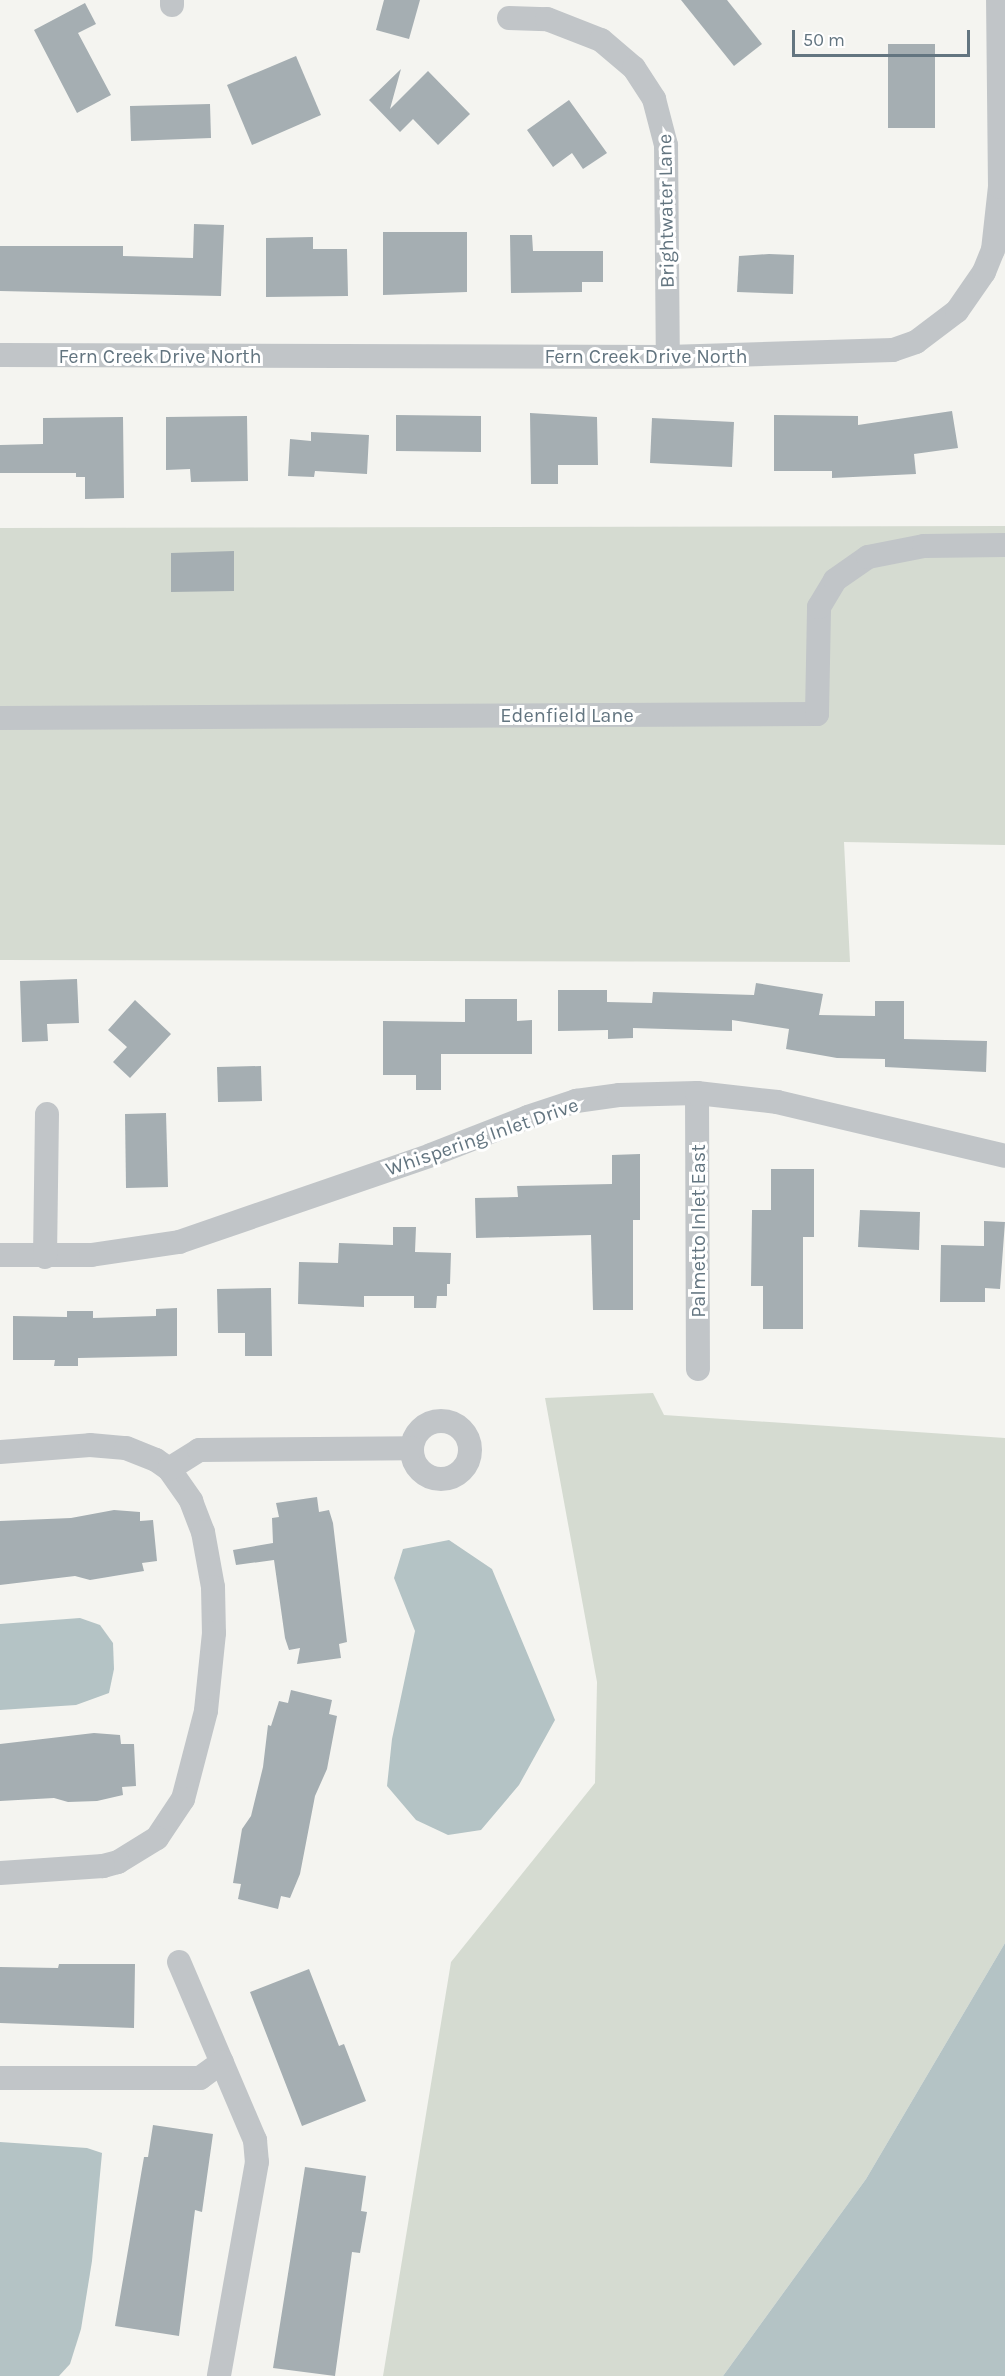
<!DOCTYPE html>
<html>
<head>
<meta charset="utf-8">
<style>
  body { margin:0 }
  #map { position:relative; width:1005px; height:2376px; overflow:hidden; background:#f4f4f0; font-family:Karla,sans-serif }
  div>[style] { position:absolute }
  .green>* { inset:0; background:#d5dbd1 }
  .water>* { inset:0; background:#b4c3c5 }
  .building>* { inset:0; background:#a5aeb2 }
  .minor>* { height:24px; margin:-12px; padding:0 12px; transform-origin:12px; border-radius:12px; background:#c1c5c8 }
  .minor>.ring { margin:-12px; padding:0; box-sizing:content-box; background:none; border:24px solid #c1c5c8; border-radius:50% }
  span { translate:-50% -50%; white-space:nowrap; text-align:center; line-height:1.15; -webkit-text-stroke:6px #fff; paint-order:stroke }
  .street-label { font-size:20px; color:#637580 }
  .scale { position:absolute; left:792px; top:30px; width:178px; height:27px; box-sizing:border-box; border:3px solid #637580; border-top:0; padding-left:8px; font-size:18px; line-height:21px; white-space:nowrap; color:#637580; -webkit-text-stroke:4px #fff; paint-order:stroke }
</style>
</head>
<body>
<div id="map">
  <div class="green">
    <i style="clip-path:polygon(1005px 526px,1005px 845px,844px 842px,850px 962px,0 960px,0 528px)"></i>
    <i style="clip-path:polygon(653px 1393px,664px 1415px,1005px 1438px,1005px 1943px,866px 2179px,723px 2376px,383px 2376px,451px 1962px,595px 1783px,597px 1682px,545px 1398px)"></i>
  </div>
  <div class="water">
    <i style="clip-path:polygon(449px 1540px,492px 1569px,555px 1720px,519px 1785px,481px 1830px,448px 1835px,416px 1820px,387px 1786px,392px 1739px,415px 1631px,394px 1578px,403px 1549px)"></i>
    <i style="clip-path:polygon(80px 1618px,100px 1625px,113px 1643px,114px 1669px,109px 1693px,76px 1705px,0 1710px,0 1624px)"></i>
    <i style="clip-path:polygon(1005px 1943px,1005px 2376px,723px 2376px,866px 2179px)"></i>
    <i style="clip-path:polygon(0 2142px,87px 2148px,102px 2153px,92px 2261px,81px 2329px,70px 2364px,59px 2376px,0 2376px)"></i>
  </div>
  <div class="building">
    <i style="clip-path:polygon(384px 0,420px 0,409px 39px,376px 30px)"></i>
    <i style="clip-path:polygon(681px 0,727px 0,762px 44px,734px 66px)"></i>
    <i style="clip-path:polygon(85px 3px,96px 24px,78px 33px,111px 95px,77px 113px,34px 30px)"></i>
    <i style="clip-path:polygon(888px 44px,935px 44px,935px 128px,888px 128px)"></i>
    <i style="clip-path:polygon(296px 56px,321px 115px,252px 145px,227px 85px)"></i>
    <i style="clip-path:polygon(401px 69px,390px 109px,428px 71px,470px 114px,438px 145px,413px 119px,400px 132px,369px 100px)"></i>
    <i style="clip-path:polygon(569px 100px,607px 153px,583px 169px,572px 153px,553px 167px,527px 130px)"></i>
    <i style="clip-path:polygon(210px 104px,211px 138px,131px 141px,130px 106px)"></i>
    <i style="clip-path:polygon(194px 224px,224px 225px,221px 296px,0 291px,0 246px,123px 246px,123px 256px,193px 258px)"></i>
    <i style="clip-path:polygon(383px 232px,467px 232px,467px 292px,383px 295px)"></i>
    <i style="clip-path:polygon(510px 235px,532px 235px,533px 251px,603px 251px,603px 282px,582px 282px,582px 292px,511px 293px)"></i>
    <i style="clip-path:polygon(313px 237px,313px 249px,347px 249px,348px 296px,266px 297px,266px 238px)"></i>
    <i style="clip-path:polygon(769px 254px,794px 255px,793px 294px,737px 292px,739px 256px)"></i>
    <i style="clip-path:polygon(952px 411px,958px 448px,914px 454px,916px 474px,832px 478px,832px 471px,774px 471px,774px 415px,858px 416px,858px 425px)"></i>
    <i style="clip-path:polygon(530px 413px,597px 417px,598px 465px,558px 465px,558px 484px,531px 484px)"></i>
    <i style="clip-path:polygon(396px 415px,481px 416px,481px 452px,396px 451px)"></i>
    <i style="clip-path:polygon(247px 416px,248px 481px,191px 482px,190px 469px,166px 470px,166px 417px)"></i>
    <i style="clip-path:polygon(123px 417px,124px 498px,85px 499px,85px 477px,76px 477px,76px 473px,0 473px,0 445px,43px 444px,43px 418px)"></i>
    <i style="clip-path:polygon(652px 418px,734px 422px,732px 467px,650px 463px)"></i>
    <i style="clip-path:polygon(311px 432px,369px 435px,367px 474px,315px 471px,314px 477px,288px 476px,290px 439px,311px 441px)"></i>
    <i style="clip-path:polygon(234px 551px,234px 591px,171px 592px,171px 553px)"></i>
    <i style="clip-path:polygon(77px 979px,79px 1023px,47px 1024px,48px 1041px,22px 1042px,20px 981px)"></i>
    <i style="clip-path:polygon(756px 983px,823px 994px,819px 1015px,875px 1016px,875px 1001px,904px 1001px,904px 1039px,987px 1041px,986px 1072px,885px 1067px,885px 1059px,837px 1058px,786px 1049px,789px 1029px,732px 1020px,732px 1031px,633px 1028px,633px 1038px,608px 1039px,608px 1030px,558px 1031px,558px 990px,607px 990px,607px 1002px,652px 1003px,653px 992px,754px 995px)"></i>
    <i style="clip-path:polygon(465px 999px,517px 999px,517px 1021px,532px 1020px,532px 1054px,441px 1054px,441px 1090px,416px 1090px,416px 1075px,383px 1075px,383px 1021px,465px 1022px)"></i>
    <i style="clip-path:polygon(135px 1000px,171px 1034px,130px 1078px,113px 1062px,127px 1047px,108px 1030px)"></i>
    <i style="clip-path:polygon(261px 1066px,262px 1101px,218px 1102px,217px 1067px)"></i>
    <i style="clip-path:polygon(166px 1113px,168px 1187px,126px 1188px,125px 1114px)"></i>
    <i style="clip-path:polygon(640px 1154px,640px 1220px,633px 1220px,633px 1310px,593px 1310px,591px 1235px,476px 1238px,475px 1198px,518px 1197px,517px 1186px,612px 1184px,612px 1155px)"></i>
    <i style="clip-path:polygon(771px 1169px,814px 1169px,814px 1237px,803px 1237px,803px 1329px,763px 1329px,763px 1286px,751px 1286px,752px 1210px,771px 1210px)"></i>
    <i style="clip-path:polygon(860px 1210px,920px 1212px,919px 1250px,858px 1247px)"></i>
    <i style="clip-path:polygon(984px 1221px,1005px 1222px,1000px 1289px,985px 1288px,985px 1302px,940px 1302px,941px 1245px,984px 1246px)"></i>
    <i style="clip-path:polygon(393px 1227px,416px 1227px,415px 1252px,451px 1253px,450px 1284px,447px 1284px,447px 1296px,437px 1296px,436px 1308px,414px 1308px,414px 1296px,364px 1296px,364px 1307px,298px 1304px,299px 1262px,338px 1263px,339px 1243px,393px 1245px)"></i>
    <i style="clip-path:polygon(271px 1288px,272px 1356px,245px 1356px,245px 1333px,218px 1333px,217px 1289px)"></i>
    <i style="clip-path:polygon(177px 1308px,177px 1356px,78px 1358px,78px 1366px,54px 1366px,55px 1360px,13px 1360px,13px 1316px,67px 1317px,67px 1311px,93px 1311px,93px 1318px,156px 1316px,156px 1309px)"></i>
    <i style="clip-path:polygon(317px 1497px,319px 1512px,329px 1510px,333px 1523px,347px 1642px,339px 1644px,341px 1658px,297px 1664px,300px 1648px,289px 1650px,285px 1638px,274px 1560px,236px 1565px,233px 1550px,273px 1543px,272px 1518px,279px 1517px,276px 1503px)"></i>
    <i style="clip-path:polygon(114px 1510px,140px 1512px,140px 1521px,153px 1520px,157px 1561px,142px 1563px,144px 1571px,90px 1580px,75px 1576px,0 1585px,0 1521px,71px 1518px)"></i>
    <i style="clip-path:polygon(291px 1690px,332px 1700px,329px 1714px,337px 1716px,327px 1769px,315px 1796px,300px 1874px,290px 1898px,281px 1896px,278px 1909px,238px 1899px,241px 1884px,233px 1883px,242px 1829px,251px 1816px,263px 1767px,268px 1725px,271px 1726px,279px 1701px,288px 1703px)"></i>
    <i style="clip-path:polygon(94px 1733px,120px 1735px,121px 1744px,134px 1744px,136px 1786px,122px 1787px,123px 1795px,97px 1801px,68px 1802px,54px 1798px,0 1801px,0 1744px)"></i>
    <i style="clip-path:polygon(59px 1964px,135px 1964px,134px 2028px,0 2023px,0 1967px,58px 1968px)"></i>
    <i style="clip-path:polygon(309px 1969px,339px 2046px,344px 2044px,366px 2101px,302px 2126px,250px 1992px)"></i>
    <i style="clip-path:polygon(153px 2125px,213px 2134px,202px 2212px,195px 2210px,179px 2336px,115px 2326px,144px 2157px,148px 2157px)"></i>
    <i style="clip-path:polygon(305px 2167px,366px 2176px,361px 2211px,367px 2212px,360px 2253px,352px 2252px,335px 2376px,273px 2368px)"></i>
  </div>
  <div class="minor">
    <i style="left:172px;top:5px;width:5px;rotate:-90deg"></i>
    <i style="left:509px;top:18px;width:38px;rotate:2deg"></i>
    <i style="left:547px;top:19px;width:58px;rotate:21.3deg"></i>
    <i style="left:601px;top:40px;width:43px;rotate:40.3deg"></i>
    <i style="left:634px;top:68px;width:37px;rotate:57deg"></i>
    <i style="left:654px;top:99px;width:48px;rotate:75.4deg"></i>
    <i style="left:666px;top:145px;width:212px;rotate:89.5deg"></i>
    <i style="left:0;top:355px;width:668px;rotate:0.17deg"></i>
    <i style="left:668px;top:357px;width:225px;rotate:-1.8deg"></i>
    <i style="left:893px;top:350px;width:24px;rotate:-19deg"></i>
    <i style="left:916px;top:342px;width:51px;rotate:-37.1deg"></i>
    <i style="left:957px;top:311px;width:47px;rotate:-55.3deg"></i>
    <i style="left:984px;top:272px;width:24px;rotate:-68deg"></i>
    <i style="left:993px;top:250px;width:63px;rotate:-83.7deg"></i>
    <i style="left:1000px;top:187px;width:187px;rotate:-90.6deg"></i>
    <i style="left:0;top:718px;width:817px;rotate:-0.28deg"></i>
    <i style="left:817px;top:714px;width:107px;rotate:-88.9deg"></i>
    <i style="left:819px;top:607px;width:31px;rotate:-59deg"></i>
    <i style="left:835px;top:580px;width:40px;rotate:-34.9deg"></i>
    <i style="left:868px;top:557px;width:57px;rotate:-11.1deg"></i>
    <i style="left:924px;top:546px;width:81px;rotate:-0.7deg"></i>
    <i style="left:697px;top:1093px;width:276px;rotate:89.8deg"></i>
    <i style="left:0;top:1255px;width:91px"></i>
    <i style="left:91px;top:1255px;width:89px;rotate:-8.4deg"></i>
    <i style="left:179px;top:1242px;width:267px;rotate:-19deg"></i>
    <i style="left:431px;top:1155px;width:104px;rotate:-21.4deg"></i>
    <i style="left:528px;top:1117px;width:51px;rotate:-18.4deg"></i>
    <i style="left:576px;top:1101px;width:43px;rotate:-7.9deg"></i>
    <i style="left:619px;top:1095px;width:78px;rotate:-1.5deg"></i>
    <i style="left:697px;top:1093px;width:81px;rotate:6.4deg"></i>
    <i style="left:777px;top:1102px;width:234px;rotate:13.3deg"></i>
    <i style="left:45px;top:1257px;width:143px;rotate:-89.2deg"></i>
    <i class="ring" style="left:412px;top:1421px;width:34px;height:34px"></i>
    <i style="left:0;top:1452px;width:90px;rotate:-4.4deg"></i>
    <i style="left:90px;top:1445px;width:36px;rotate:5deg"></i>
    <i style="left:126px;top:1448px;width:32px;rotate:22deg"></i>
    <i style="left:156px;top:1460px;width:16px;rotate:35deg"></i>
    <i style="left:169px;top:1469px;width:39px;rotate:55deg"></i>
    <i style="left:191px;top:1501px;width:33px;rotate:69deg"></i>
    <i style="left:203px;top:1532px;width:56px;rotate:79.7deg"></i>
    <i style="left:213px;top:1587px;width:46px;rotate:88.8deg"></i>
    <i style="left:214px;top:1633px;width:78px;rotate:95.9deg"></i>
    <i style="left:206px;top:1711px;width:91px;rotate:104.6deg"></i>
    <i style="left:183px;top:1799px;width:47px;rotate:123.7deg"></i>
    <i style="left:157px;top:1838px;width:46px;rotate:148.4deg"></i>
    <i style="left:118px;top:1862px;width:16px;rotate:165deg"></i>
    <i style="left:103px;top:1866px;width:103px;rotate:176.1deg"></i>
    <i style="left:169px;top:1469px;width:36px;rotate:-32deg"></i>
    <i style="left:199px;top:1450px;width:213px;rotate:-0.5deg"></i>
    <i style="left:179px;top:1962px;width:194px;rotate:66.9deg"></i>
    <i style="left:255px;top:2140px;width:22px;rotate:85deg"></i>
    <i style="left:257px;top:2162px;width:217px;rotate:100.1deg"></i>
    <i style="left:0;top:2078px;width:200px"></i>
    <i style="left:200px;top:2078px;width:27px;rotate:-36deg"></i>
  </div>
  <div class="street-label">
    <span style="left:666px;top:211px;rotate:-91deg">Brightwater Lane</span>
    <span style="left:160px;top:356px">Fern Creek Drive North</span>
    <span style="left:646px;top:356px">Fern Creek Drive North</span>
    <span style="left:567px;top:715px">Edenfield Lane</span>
    <span style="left:482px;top:1137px;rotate:-19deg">Whispering Inlet Drive</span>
    <span style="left:698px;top:1231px;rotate:-90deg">Palmetto Inlet East</span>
  </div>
  <div class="scale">50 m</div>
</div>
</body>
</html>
